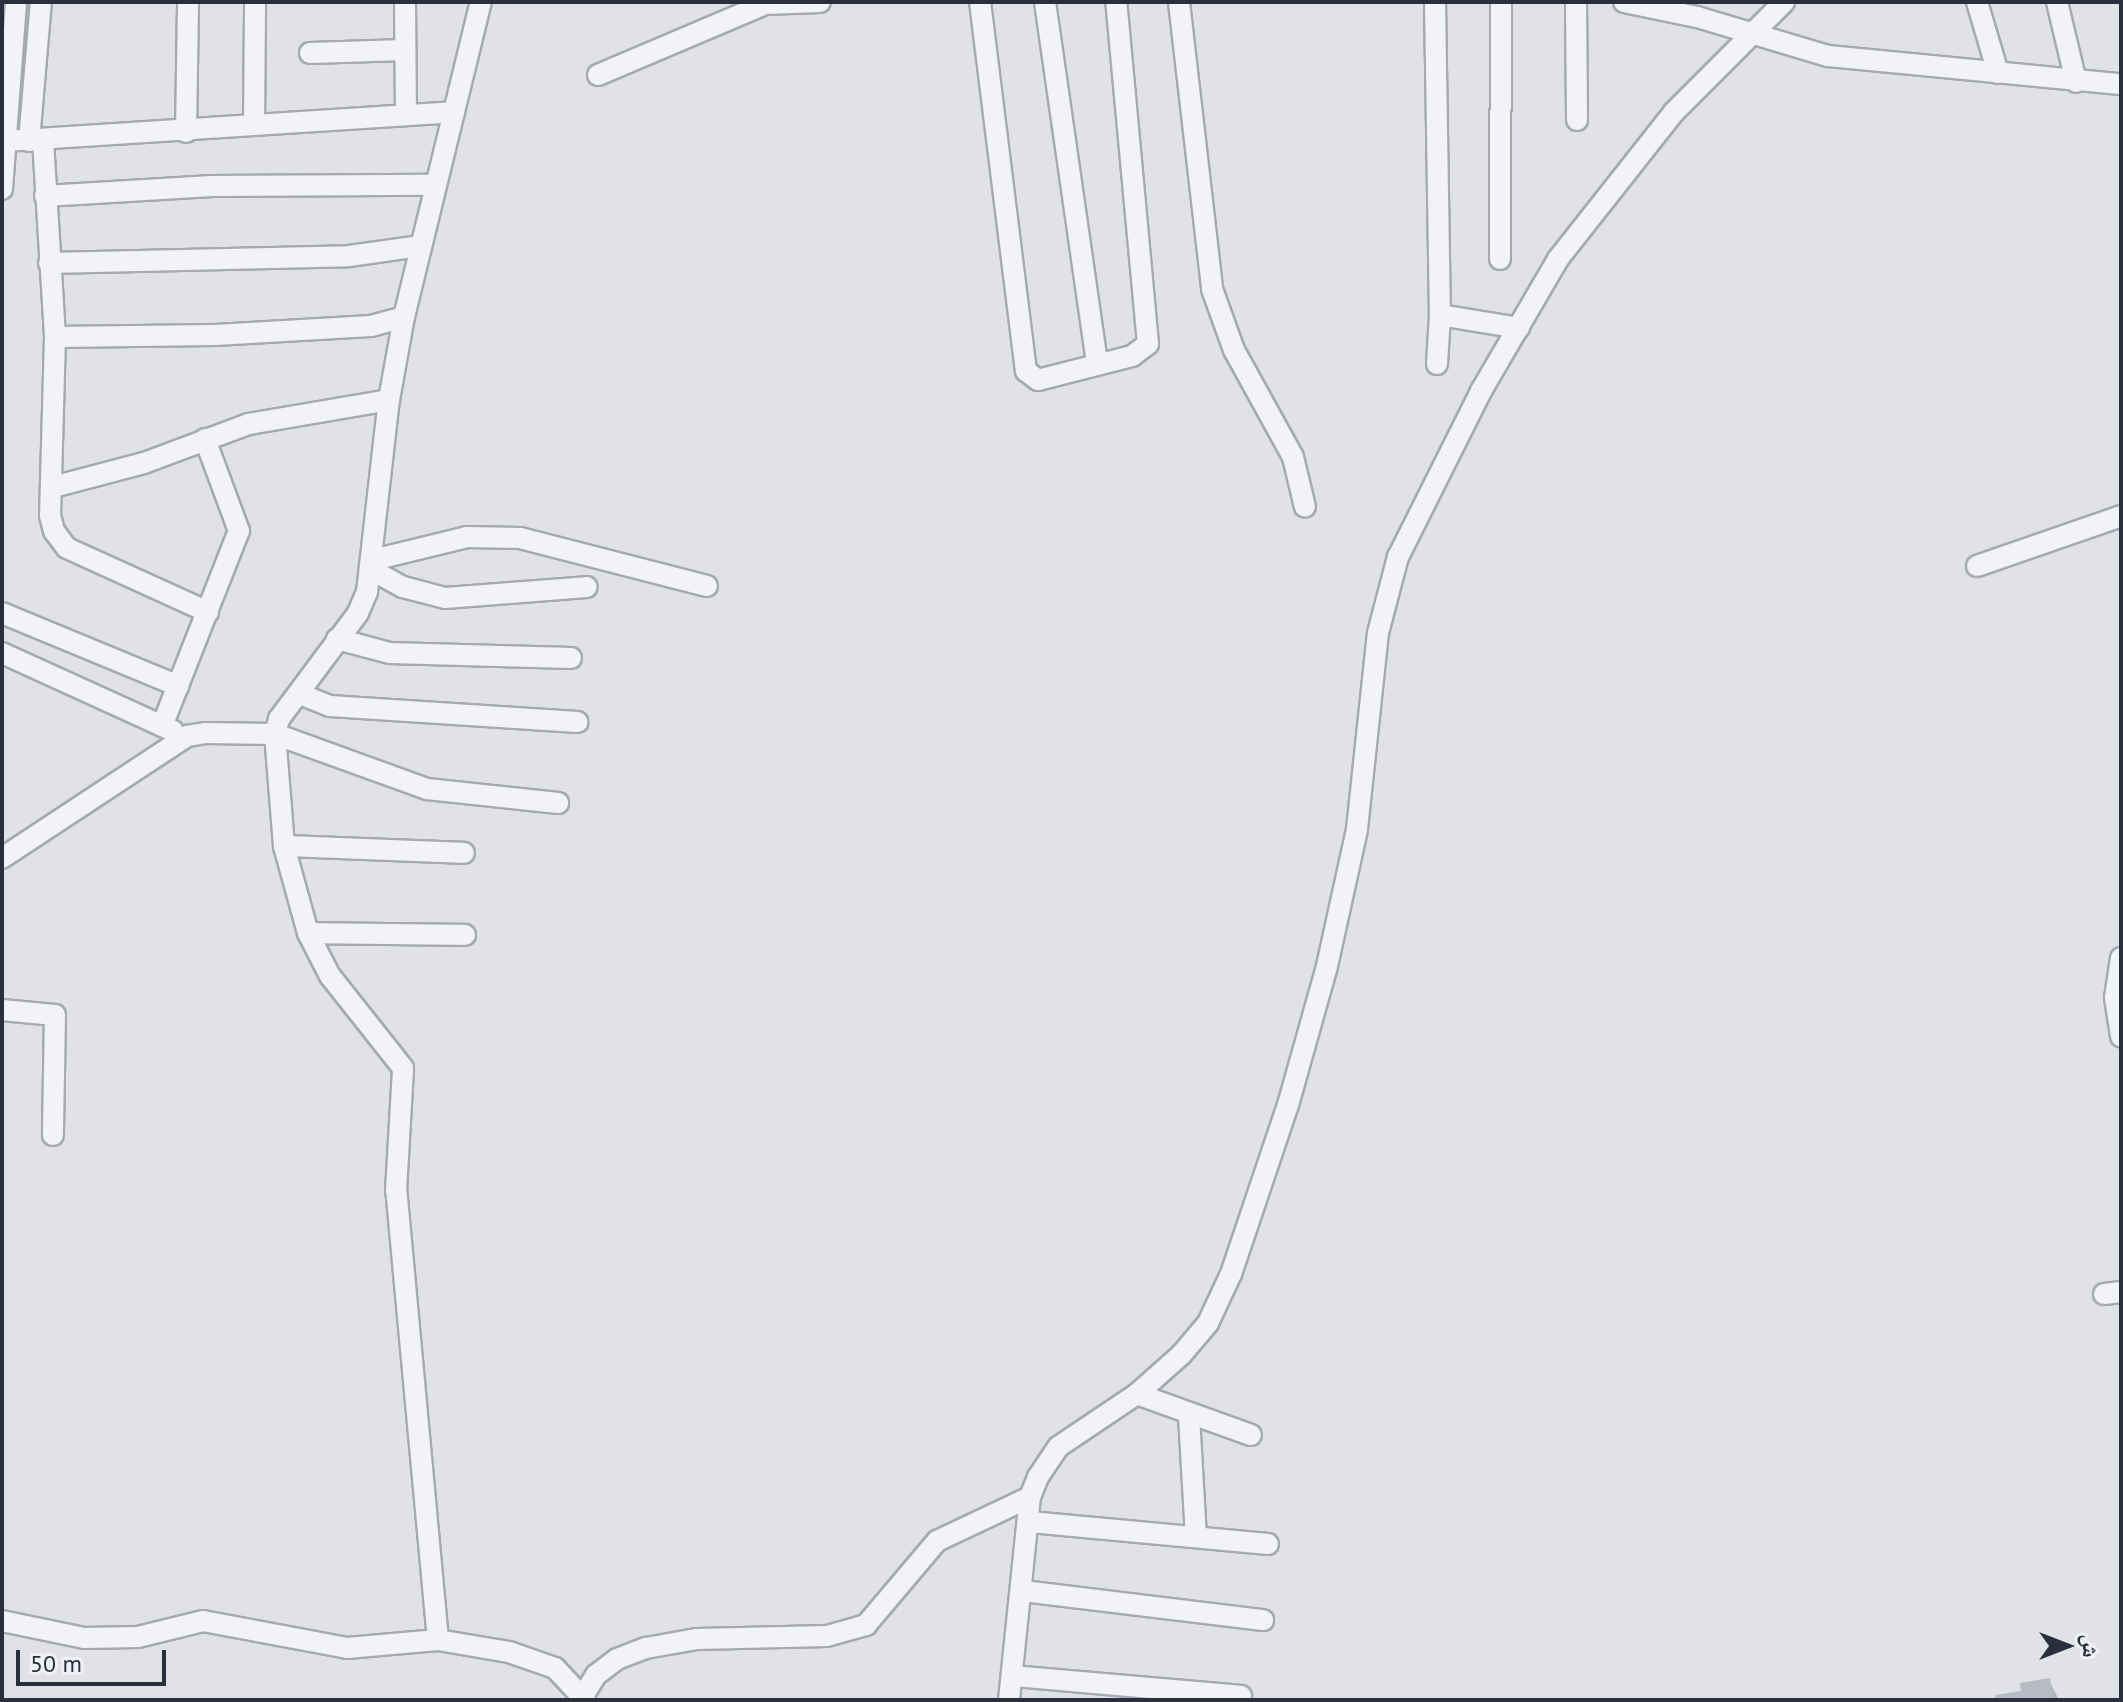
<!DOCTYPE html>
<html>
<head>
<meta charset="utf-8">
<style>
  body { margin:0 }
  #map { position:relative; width:2123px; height:1702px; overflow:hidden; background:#e0e2e8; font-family:"PT Sans","Noto Naskh Arabic",sans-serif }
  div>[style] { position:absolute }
  .shadow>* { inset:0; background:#0003 }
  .building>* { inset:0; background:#b8bbc4 }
  .roads { filter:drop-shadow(2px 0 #a6a9b2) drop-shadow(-2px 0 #a6a9b2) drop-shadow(0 2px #a6a9b2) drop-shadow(0 -2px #a6a9b2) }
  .street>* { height:20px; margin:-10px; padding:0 10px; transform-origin:10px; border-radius:10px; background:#f2f3f6 }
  span { translate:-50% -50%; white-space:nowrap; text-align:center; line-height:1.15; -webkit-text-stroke:6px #eff1f5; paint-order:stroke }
  .frame { position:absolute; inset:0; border:4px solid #2a2f3e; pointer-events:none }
  .north { position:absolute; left:2027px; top:1606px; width:80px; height:80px; -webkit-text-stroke:6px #eff1f5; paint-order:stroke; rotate:90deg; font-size:22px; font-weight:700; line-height:32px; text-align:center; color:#2a2f3e }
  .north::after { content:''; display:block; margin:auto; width:28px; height:36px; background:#2a2f3e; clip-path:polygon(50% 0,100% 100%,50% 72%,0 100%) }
  .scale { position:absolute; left:16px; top:1650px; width:150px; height:36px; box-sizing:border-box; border:4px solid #2a2f3e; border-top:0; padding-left:10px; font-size:24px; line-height:28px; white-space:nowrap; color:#2a2f3e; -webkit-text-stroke:6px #eff1f5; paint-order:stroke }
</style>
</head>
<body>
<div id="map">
  <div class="shadow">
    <i style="clip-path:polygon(2049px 1680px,2059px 1700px,1998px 1700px,2023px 1692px)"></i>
  </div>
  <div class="building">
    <i style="clip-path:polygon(2050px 1678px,2053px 1700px,1996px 1700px,1995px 1695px,2021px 1691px,2020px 1683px)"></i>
  </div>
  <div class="roads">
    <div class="street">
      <i style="left:405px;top:2px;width:111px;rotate:89.5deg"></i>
      <i style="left:980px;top:2px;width:372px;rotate:82.9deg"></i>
      <i style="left:1026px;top:371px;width:15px;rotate:37deg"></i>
      <i style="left:1038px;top:380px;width:97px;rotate:-14.3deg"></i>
      <i style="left:1132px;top:356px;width:20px;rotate:-37deg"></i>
      <i style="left:1148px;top:344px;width:343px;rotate:-95.3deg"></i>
      <i style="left:1045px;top:2px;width:366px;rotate:81.8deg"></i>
      <i style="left:1179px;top:2px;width:289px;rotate:83.4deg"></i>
      <i style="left:1212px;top:289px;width:65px;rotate:70.2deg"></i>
      <i style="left:1234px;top:350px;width:122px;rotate:61.1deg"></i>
      <i style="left:1293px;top:457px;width:51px;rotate:76.5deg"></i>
      <i style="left:1435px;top:2px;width:313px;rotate:89.1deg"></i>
      <i style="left:1576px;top:2px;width:118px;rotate:89.5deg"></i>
      <i style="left:1624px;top:2px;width:75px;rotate:11.6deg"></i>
      <i style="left:1697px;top:17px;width:137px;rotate:16.6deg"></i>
      <i style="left:1828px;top:56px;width:294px;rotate:5.5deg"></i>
      <i style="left:1977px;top:2px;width:74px;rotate:73.5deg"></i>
      <i style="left:2057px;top:2px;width:82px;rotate:76.6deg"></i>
      <i style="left:310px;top:53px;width:94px;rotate:-1.8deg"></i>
      <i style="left:598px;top:75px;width:181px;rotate:-23deg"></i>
      <i style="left:765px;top:4px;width:55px;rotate:-2.1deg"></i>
      <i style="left:254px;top:125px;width:123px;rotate:-89.5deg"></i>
      <i style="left:186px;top:132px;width:130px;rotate:-89.1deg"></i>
      <i style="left:43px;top:140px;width:197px;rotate:86.5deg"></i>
      <i style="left:55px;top:337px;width:178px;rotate:91.6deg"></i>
      <i style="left:50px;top:515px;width:16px;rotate:76deg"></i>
      <i style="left:54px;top:531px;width:21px;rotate:53deg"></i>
      <i style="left:67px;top:548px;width:155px;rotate:24.4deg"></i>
      <i style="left:7px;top:141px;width:448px;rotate:-3.7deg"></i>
      <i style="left:29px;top:141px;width:140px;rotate:-85.1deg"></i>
      <i style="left:2px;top:189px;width:188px;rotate:-85.7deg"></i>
      <i style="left:45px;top:196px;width:167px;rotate:-3.4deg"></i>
      <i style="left:212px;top:186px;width:223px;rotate:-0.3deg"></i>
      <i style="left:1500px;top:259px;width:257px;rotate:-89.8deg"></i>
      <i style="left:49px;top:263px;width:300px;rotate:-1.3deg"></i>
      <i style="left:349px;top:256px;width:73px;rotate:-7.9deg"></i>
      <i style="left:55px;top:337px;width:160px;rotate:-0.7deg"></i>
      <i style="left:215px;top:335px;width:156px;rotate:-3.3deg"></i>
      <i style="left:371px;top:326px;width:34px;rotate:-15deg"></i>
      <i style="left:1437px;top:364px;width:49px;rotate:-86.5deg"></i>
      <i style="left:1440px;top:315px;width:80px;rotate:9.3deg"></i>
      <i style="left:53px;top:487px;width:94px;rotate:-14.8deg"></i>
      <i style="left:144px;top:463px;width:112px;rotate:-20.4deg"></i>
      <i style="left:249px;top:424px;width:142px;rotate:-9.7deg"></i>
      <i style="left:373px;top:560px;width:97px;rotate:-13.7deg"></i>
      <i style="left:467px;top:537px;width:53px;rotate:1.1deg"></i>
      <i style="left:520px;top:538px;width:193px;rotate:14.4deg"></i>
      <i style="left:1977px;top:566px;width:152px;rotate:-19.1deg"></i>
      <i style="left:372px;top:570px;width:35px;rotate:29deg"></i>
      <i style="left:403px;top:587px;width:43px;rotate:14.7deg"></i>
      <i style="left:445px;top:598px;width:142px;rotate:-4.4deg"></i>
      <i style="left:2px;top:613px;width:191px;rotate:22.5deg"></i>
      <i style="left:337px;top:639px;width:55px;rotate:14.8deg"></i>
      <i style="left:390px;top:653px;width:181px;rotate:1.6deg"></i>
      <i style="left:2px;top:653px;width:188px;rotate:24.5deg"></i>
      <i style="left:300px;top:694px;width:32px;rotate:22deg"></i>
      <i style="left:330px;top:706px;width:248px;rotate:3.7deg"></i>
      <i style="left:162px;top:726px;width:210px;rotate:-68.5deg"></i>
      <i style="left:239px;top:531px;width:98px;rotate:-110.3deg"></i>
      <i style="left:284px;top:846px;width:180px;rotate:2.2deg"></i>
      <i style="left:2px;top:858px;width:222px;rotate:-33.4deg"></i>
      <i style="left:187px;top:736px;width:18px;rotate:-9deg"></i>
      <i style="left:205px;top:733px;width:70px;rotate:0.8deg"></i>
      <i style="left:275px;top:734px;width:162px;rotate:19.9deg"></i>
      <i style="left:427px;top:789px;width:132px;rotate:6.1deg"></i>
      <i style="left:308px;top:933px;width:157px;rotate:0.7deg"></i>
      <i style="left:2121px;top:958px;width:40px;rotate:98.5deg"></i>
      <i style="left:2115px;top:998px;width:39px;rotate:81deg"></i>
      <i style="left:2px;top:1010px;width:53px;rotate:5.4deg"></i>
      <i style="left:55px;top:1015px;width:120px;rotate:91deg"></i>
      <i style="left:2104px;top:1294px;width:17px;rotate:-7deg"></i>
      <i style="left:1137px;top:1394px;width:121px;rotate:19.8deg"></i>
      <i style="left:1189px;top:1416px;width:121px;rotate:86.7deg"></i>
      <i style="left:1030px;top:1522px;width:239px;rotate:5.3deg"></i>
      <i style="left:1023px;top:1591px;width:242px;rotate:6.9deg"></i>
      <i style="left:2px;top:1621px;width:84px;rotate:11.7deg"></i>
      <i style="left:84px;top:1638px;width:54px;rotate:-1.1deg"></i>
      <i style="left:138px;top:1637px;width:67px;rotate:-13.8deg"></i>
      <i style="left:203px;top:1621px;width:147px;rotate:10.6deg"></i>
      <i style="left:347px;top:1648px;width:91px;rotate:-5deg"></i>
      <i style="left:438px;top:1640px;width:72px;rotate:9.6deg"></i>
      <i style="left:509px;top:1652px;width:49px;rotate:19.2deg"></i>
      <i style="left:555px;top:1668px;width:44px;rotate:46.8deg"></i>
      <i style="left:438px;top:1640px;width:451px;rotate:-95.3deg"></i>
      <i style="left:396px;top:1191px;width:123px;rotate:-86.7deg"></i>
      <i style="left:403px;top:1068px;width:117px;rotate:-128.4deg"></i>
      <i style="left:330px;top:976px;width:48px;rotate:-117.1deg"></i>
      <i style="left:308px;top:933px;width:90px;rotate:-105.4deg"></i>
      <i style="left:284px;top:846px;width:112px;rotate:-94.6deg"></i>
      <i style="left:275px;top:734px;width:16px;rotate:-75deg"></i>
      <i style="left:279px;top:719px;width:132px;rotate:-53.3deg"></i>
      <i style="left:358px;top:613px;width:23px;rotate:-67deg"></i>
      <i style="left:367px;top:592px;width:193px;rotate:-83.5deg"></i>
      <i style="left:389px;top:400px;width:84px;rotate:-79.8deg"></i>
      <i style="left:404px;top:317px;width:324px;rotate:-76.3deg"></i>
      <i style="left:1013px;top:1676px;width:229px;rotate:5deg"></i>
      <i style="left:583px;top:1696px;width:25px;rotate:-58deg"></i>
      <i style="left:596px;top:1675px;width:26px;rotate:-37deg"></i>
      <i style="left:617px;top:1659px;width:31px;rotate:-21deg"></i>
      <i style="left:646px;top:1648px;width:52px;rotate:-10deg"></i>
      <i style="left:697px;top:1639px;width:130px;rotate:-1.3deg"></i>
      <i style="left:827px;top:1636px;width:41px;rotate:-15.8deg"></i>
      <i style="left:866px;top:1625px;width:110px;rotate:-49.8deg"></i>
      <i style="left:937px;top:1541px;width:103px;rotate:-25.3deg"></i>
      <i style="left:1009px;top:1700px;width:204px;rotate:-84.1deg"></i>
      <i style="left:1030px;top:1497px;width:22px;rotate:-68deg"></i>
      <i style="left:1038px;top:1477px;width:36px;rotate:-56deg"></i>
      <i style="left:1058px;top:1447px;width:95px;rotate:-33.9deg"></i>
      <i style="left:1137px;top:1394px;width:59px;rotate:-41.6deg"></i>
      <i style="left:1181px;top:1355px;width:42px;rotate:-49.8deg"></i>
      <i style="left:1208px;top:1323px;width:54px;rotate:-64.9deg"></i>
      <i style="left:1231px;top:1274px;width:178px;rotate:-71.4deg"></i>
      <i style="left:1288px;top:1105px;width:144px;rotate:-74.3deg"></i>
      <i style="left:1327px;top:966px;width:140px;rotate:-77.6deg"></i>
      <i style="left:1357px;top:829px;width:197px;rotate:-83.9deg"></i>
      <i style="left:1378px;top:633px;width:79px;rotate:-75.3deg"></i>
      <i style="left:1398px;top:557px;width:186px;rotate:-63.4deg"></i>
      <i style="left:1481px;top:391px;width:153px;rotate:-59.7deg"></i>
      <i style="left:1558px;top:259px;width:187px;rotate:-51.7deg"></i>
      <i style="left:1674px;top:112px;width:156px;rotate:-45deg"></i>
    </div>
  </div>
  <div class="frame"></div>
  <div class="north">ش</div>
  <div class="scale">50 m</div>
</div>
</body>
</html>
